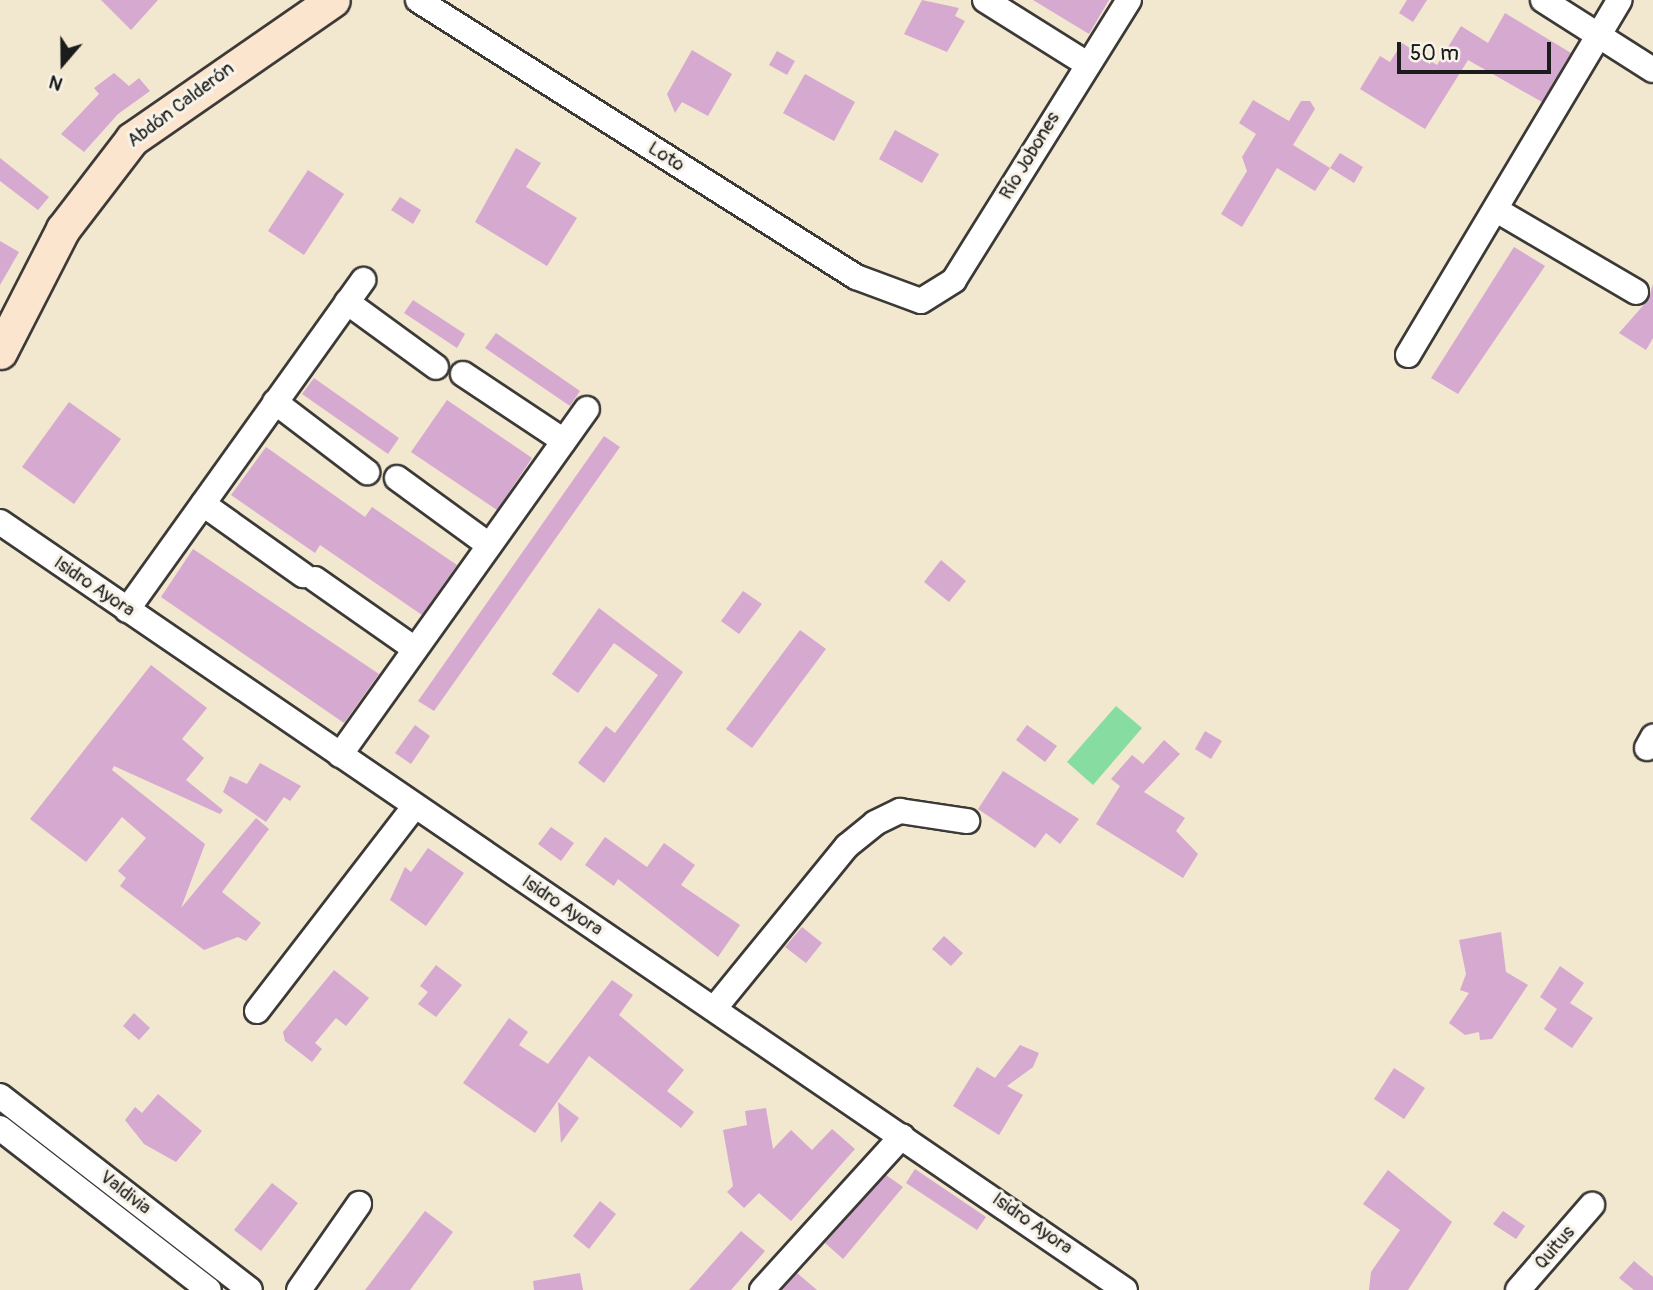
<!DOCTYPE html>
<html>
<head>
<meta charset="utf-8">
<style>
  body { margin:0 }
  #map { position:relative; width:1653px; height:1290px; overflow:hidden; background:#f2e7cf; font-family:Pangolin,sans-serif }
  div>[style] { position:absolute }
  .green>* { inset:0; background:#87dda1 }
  .building>* { inset:0; background:#d6a9d0 }
  .roads { filter:drop-shadow(2px 0 #3c3a37) drop-shadow(-2px 0 #3c3a37) drop-shadow(0 2px #3c3a37) drop-shadow(0 -2px #3c3a37) }
  .street>* { height:24px; margin:-12px; padding:0 12px; transform-origin:12px; border-radius:12px; background:#fff }
  .secondary>* { height:33px; margin:-16.5px; padding:0 16.5px; transform-origin:16.5px; border-radius:16.5px; background:#fce5cf }
  span { translate:-50% -50%; white-space:nowrap; text-align:center; line-height:1.15; -webkit-text-stroke:6px #f7f3e8; paint-order:stroke }
  .street-label { font-size:19px; color:#1c1c1c }
  .north { position:absolute; left:28px; top:28px; width:70px; height:70px; -webkit-text-stroke:5px #f7f3e8; paint-order:stroke; rotate:200deg; font-size:19px; font-weight:700; line-height:28px; text-align:center; color:#1c1c1c }
  .north::after { content:''; display:block; margin:auto; width:24px; height:32px; background:#1c1c1c; clip-path:polygon(50% 0,100% 100%,50% 72%,0 100%) }
  .scale { position:absolute; left:1397px; top:42px; width:154px; height:32px; box-sizing:border-box; border:4px solid #1c1c1c; border-top:0; padding-left:9px; font-size:21px; line-height:24px; white-space:nowrap; color:#1c1c1c; -webkit-text-stroke:5px #f7f3e8; paint-order:stroke }
</style>
</head>
<body>
<div id="map">
  <div class="green">
    <i style="clip-path:polygon(1116px 706px,1142px 728px,1093px 785px,1067px 762px)"></i>
  </div>
  <div class="building">
    <i style="clip-path:polygon(101px 0,158px 0,131px 30px)"></i>
    <i style="clip-path:polygon(922px 0,959px 8px,955px 16px,965px 21px,947px 52px,904px 34px)"></i>
    <i style="clip-path:polygon(1033px 0,1109px 0,1089px 34px)"></i>
    <i style="clip-path:polygon(1407px 0,1427px 0,1413px 22px,1399px 13px)"></i>
    <i style="clip-path:polygon(1505px 13px,1571px 53px,1542px 102px,1468px 60px,1425px 129px,1360px 89px,1380px 56px,1390px 62px,1402px 43px,1437px 65px,1461px 26px,1488px 43px)"></i>
    <i style="clip-path:polygon(692px 50px,732px 74px,708px 116px,682px 102px,675px 113px,667px 94px)"></i>
    <i style="clip-path:polygon(777px 51px,795px 61px,787px 75px,769px 65px)"></i>
    <i style="clip-path:polygon(114px 73px,129px 86px,139px 78px,150px 91px,118px 114px,84px 152px,61px 134px,99px 94px,94px 88px)"></i>
    <i style="clip-path:polygon(805px 74px,855px 102px,834px 141px,783px 113px)"></i>
    <i style="clip-path:polygon(1253px 100px,1289px 121px,1301px 101px,1310px 101px,1315px 109px,1293px 145px,1330px 168px,1315px 191px,1277px 168px,1242px 227px,1221px 214px,1247px 171px,1242px 157px,1256px 134px,1239px 123px)"></i>
    <i style="clip-path:polygon(895px 130px,939px 154px,922px 183px,879px 159px)"></i>
    <i style="clip-path:polygon(516px 148px,541px 163px,526px 187px,577px 218px,547px 266px,475px 222px)"></i>
    <i style="clip-path:polygon(1340px 153px,1363px 167px,1354px 183px,1330px 168px)"></i>
    <i style="clip-path:polygon(0 158px,49px 197px,38px 210px,0 181px)"></i>
    <i style="clip-path:polygon(308px 170px,344px 194px,304px 255px,268px 231px)"></i>
    <i style="clip-path:polygon(400px 197px,421px 210px,413px 224px,391px 210px)"></i>
    <i style="clip-path:polygon(0 241px,19px 252px,0 285px)"></i>
    <i style="clip-path:polygon(1514px 247px,1545px 266px,1458px 394px,1431px 378px)"></i>
    <i style="clip-path:polygon(1653px 284px,1653px 338px,1646px 350px,1619px 333px,1648px 300px)"></i>
    <i style="clip-path:polygon(413px 300px,465px 334px,457px 348px,404px 313px)"></i>
    <i style="clip-path:polygon(496px 333px,580px 391px,570px 406px,485px 348px)"></i>
    <i style="clip-path:polygon(314px 378px,399px 438px,388px 454px,302px 394px)"></i>
    <i style="clip-path:polygon(447px 400px,532px 458px,497px 510px,411px 452px)"></i>
    <i style="clip-path:polygon(69px 402px,121px 439px,74px 504px,22px 467px)"></i>
    <i style="clip-path:polygon(604px 436px,620px 447px,434px 711px,418px 701px)"></i>
    <i style="clip-path:polygon(266px 447px,365px 517px,372px 507px,457px 565px,422px 615px,320px 545px,315px 553px,231px 495px)"></i>
    <i style="clip-path:polygon(193px 549px,379px 674px,344px 723px,161px 597px)"></i>
    <i style="clip-path:polygon(941px 560px,966px 581px,949px 602px,924px 582px)"></i>
    <i style="clip-path:polygon(743px 591px,762px 604px,739px 634px,721px 621px)"></i>
    <i style="clip-path:polygon(599px 608px,683px 672px,604px 783px,578px 763px,606px 726px,615px 733px,658px 675px,614px 643px,578px 693px,552px 674px)"></i>
    <i style="clip-path:polygon(800px 630px,826px 649px,752px 748px,726px 729px)"></i>
    <i style="clip-path:polygon(151px 665px,207px 708px,182px 739px,204px 758px,186px 780px,223px 810px,220px 814px,114px 766px,112px 770px,205px 844px,181px 908px,256px 818px,269px 829px,222px 892px,261px 923px,246px 941px,238px 937px,204px 950px,120px 886px,126px 878px,118px 871px,146px 838px,122px 817px,86px 862px,30px 819px)"></i>
    <i style="clip-path:polygon(415px 725px,430px 736px,411px 764px,395px 753px)"></i>
    <i style="clip-path:polygon(1027px 725px,1057px 746px,1045px 762px,1016px 740px)"></i>
    <i style="clip-path:polygon(1205px 731px,1222px 741px,1211px 759px,1195px 749px)"></i>
    <i style="clip-path:polygon(1164px 740px,1180px 754px,1144px 792px,1185px 818px,1176px 831px,1198px 854px,1183px 878px,1096px 824px,1120px 786px,1111px 779px,1132px 755px,1143px 764px)"></i>
    <i style="clip-path:polygon(260px 763px,301px 786px,290px 801px,284px 797px,266px 822px,223px 792px,230px 776px,247px 784px)"></i>
    <i style="clip-path:polygon(1003px 771px,1079px 819px,1060px 844px,1046px 833px,1035px 848px,978px 809px)"></i>
    <i style="clip-path:polygon(551px 827px,574px 843px,561px 861px,538px 844px)"></i>
    <i style="clip-path:polygon(605px 837px,647px 867px,664px 843px,695px 865px,681px 885px,740px 925px,718px 957px,618px 879px,614px 886px,585px 865px)"></i>
    <i style="clip-path:polygon(428px 848px,464px 873px,426px 926px,390px 900px,405px 867px,411px 872px)"></i>
    <i style="clip-path:polygon(802px 927px,822px 943px,806px 963px,785px 947px)"></i>
    <i style="clip-path:polygon(1501px 932px,1506px 972px,1528px 985px,1492px 1039px,1480px 1040px,1479px 1032px,1465px 1035px,1449px 1023px,1469px 993px,1460px 990px,1466px 974px,1459px 940px)"></i>
    <i style="clip-path:polygon(944px 936px,963px 953px,951px 966px,932px 949px)"></i>
    <i style="clip-path:polygon(436px 965px,462px 985px,436px 1017px,418px 1004px,428px 992px,420px 986px)"></i>
    <i style="clip-path:polygon(1560px 966px,1584px 983px,1570px 1003px,1593px 1018px,1572px 1048px,1544px 1029px,1557px 1009px,1540px 997px)"></i>
    <i style="clip-path:polygon(334px 970px,369px 998px,346px 1026px,336px 1018px,315px 1043px,322px 1049px,312px 1062px,285px 1041px,283px 1032px)"></i>
    <i style="clip-path:polygon(612px 980px,633px 995px,619px 1015px,684px 1070px,667px 1091px,694px 1112px,681px 1128px,589px 1056px,535px 1133px,463px 1083px,509px 1018px,528px 1032px,519px 1045px,548px 1064px)"></i>
    <i style="clip-path:polygon(134px 1013px,150px 1028px,139px 1040px,123px 1026px)"></i>
    <i style="clip-path:polygon(1020px 1045px,1039px 1053px,1033px 1067px,1007px 1086px,1023px 1095px,999px 1135px,953px 1106px,977px 1067px,995px 1078px)"></i>
    <i style="clip-path:polygon(1394px 1068px,1425px 1088px,1404px 1119px,1374px 1099px)"></i>
    <i style="clip-path:polygon(158px 1094px,202px 1131px,176px 1162px,144px 1144px,125px 1120px,135px 1107px,142px 1113px)"></i>
    <i style="clip-path:polygon(558px 1102px,579px 1118px,561px 1143px)"></i>
    <i style="clip-path:polygon(766px 1108px,773px 1149px,791px 1130px,812px 1150px,832px 1129px,855px 1149px,791px 1221px,759px 1193px,744px 1208px,727px 1192px,733px 1186px,723px 1130px,747px 1125px,745px 1111px)"></i>
    <i style="clip-path:polygon(915px 1169px,986px 1217px,977px 1230px,906px 1183px)"></i>
    <i style="clip-path:polygon(1388px 1170px,1452px 1222px,1408px 1290px,1369px 1290px,1371px 1272px,1400px 1230px,1363px 1204px)"></i>
    <i style="clip-path:polygon(886px 1175px,903px 1187px,843px 1259px,825px 1243px)"></i>
    <i style="clip-path:polygon(272px 1183px,298px 1203px,261px 1251px,234px 1230px)"></i>
    <i style="clip-path:polygon(600px 1201px,616px 1214px,589px 1249px,573px 1236px)"></i>
    <i style="clip-path:polygon(425px 1211px,453px 1232px,410px 1290px,365px 1290px)"></i>
    <i style="clip-path:polygon(1503px 1211px,1525px 1226px,1516px 1239px,1493px 1224px)"></i>
    <i style="clip-path:polygon(741px 1231px,765px 1251px,731px 1290px,689px 1290px)"></i>
    <i style="clip-path:polygon(1634px 1261px,1653px 1277px,1653px 1290px,1634px 1290px,1619px 1278px)"></i>
    <i style="clip-path:polygon(580px 1273px,583px 1290px,534px 1290px,533px 1281px)"></i>
    <i style="clip-path:polygon(797px 1273px,817px 1290px,782px 1290px)"></i>
  </div>
  <div class="roads">
    <div class="street">
      <i style="left:418px;top:0;width:518px;rotate:32.31deg"></i>
      <i style="left:856px;top:277px;width:69px;rotate:20.3deg"></i>
      <i style="left:921px;top:301px;width:39px;rotate:-32deg"></i>
      <i style="left:954px;top:280px;width:330px;rotate:-58deg"></i>
      <i style="left:985px;top:0;width:120px;rotate:32.1deg"></i>
      <i style="left:1543px;top:0;width:130px;rotate:32.5deg"></i>
      <i style="left:1498px;top:211px;width:160px;rotate:30.4deg"></i>
      <i style="left:347px;top:302px;width:110px;rotate:36.1deg"></i>
      <i style="left:1408px;top:355px;width:413px;rotate:-59.2deg"></i>
      <i style="left:463px;top:374px;width:121px;rotate:33.6deg"></i>
      <i style="left:275px;top:402px;width:116px;rotate:37.3deg"></i>
      <i style="left:397px;top:478px;width:114px;rotate:36.1deg"></i>
      <i style="left:203px;top:504px;width:123px;rotate:35.4deg"></i>
      <i style="left:0;top:522px;width:1362px;rotate:34.32deg"></i>
      <i style="left:315px;top:579px;width:122px;rotate:35deg"></i>
      <i style="left:127px;top:610px;width:406px;rotate:-54.4deg"></i>
      <i style="left:1647px;top:748px;width:13px;rotate:-61deg"></i>
      <i style="left:340px;top:755px;width:425px;rotate:-54.5deg"></i>
      <i style="left:714px;top:1009px;width:210px;rotate:-50.8deg"></i>
      <i style="left:847px;top:846px;width:36px;rotate:-39deg"></i>
      <i style="left:875px;top:823px;width:28px;rotate:-26deg"></i>
      <i style="left:900px;top:811px;width:68px;rotate:8.5deg"></i>
      <i style="left:257px;top:1011px;width:259px;rotate:-52.4deg"></i>
      <i style="left:0;top:1096px;width:316px;rotate:37.8deg"></i>
      <i style="left:0;top:1128px;width:264px;rotate:37.8deg"></i>
      <i style="left:299px;top:1290px;width:105px;rotate:-55.1deg"></i>
      <i style="left:762px;top:1290px;width:208px;rotate:-47.7deg"></i>
      <i style="left:1518px;top:1290px;width:113px;rotate:-49deg"></i>
    </div>
    <div class="secondary">
      <i style="left:0;top:352px;width:138px;rotate:-62.9deg"></i>
      <i style="left:63px;top:229px;width:113px;rotate:-52.5deg"></i>
      <i style="left:132px;top:139px;width:244px;rotate:-34.7deg"></i>
    </div>
  </div>
  <div class="street-label">
    <span style="left:181px;top:105px;rotate:-37deg">Abdón Calderón</span>
    <span style="left:1030px;top:156px;rotate:-59deg">Río Jobones</span>
    <span style="left:666px;top:157px;rotate:32deg">Loto</span>
    <span style="left:94px;top:587px;rotate:34deg">Isidro Ayora</span>
    <span style="left:562px;top:906px;rotate:34deg">Isidro Ayora</span>
    <span style="left:125px;top:1193px;rotate:38deg">Valdivia</span>
    <span style="left:1032px;top:1224px;rotate:35deg">Isidro Ayora</span>
    <span style="left:1555px;top:1248px;rotate:-49deg">Quitus</span>
  </div>
  <div class="north">N</div>
  <div class="scale">50 m</div>
</div>
</body>
</html>
